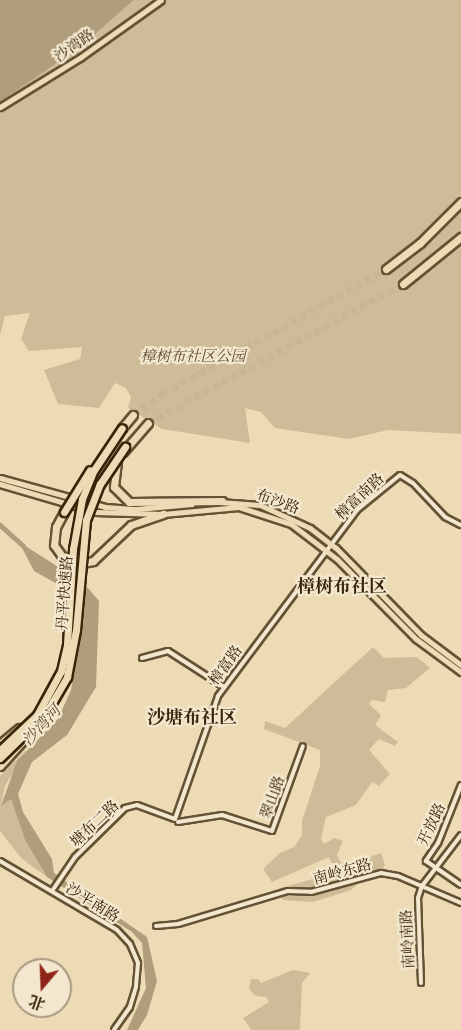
<!DOCTYPE html>
<html>
<head>
<meta charset="utf-8">
<style>
  body { margin:0 }
  #map { position:relative; width:461px; height:1030px; overflow:hidden; background:#eddbb5; font-family:"Libre Caslon Text","Noto Serif SC",serif }
  div>[style] { position:absolute }
  .green>* { inset:0; background:#cebc98 }
  .water>* { inset:0; background:#af9d7b }
  .river>* { height:5px; margin:-2.5px; padding:0 2.5px; transform-origin:2.5px; border-radius:2.5px; background:#af9d7b }
  .highway-tunnel>* { height:7px; margin-top:-3.5px; transform-origin:0; background:repeating-linear-gradient(90deg,#c9b693 0 7px,transparent 0 10.5px) }
  .roads { filter:drop-shadow(2px 0 #645234) drop-shadow(-2px 0 #645234) drop-shadow(0 2px #645234) drop-shadow(0 -2px #645234) }
  .minor>* { height:4px; margin:-2px; padding:0 2px; transform-origin:2px; border-radius:2px; background:#f3e8cf }
  .major>* { height:5px; margin:-2.5px; padding:0 2.5px; transform-origin:2.5px; border-radius:2.5px; background:#eddbb5 }
  .highway>* { height:7px; margin:-3.5px; padding:0 3.5px; transform-origin:3.5px; border-radius:3.5px; background:#eddbb5 }
  .bridges { filter:drop-shadow(2px 0 #372409) drop-shadow(-2px 0 #372409) drop-shadow(0 2px #372409) drop-shadow(0 -2px #372409) }
  .highway-bridge>* { height:7px; margin:-3.5px; padding:0 3.5px; transform-origin:3.5px; border-radius:3.5px; background:#eddbb5 }
  span { translate:-50% -50%; white-space:nowrap; text-align:center; line-height:1.15; -webkit-text-stroke:4.5px #f3e8cf; paint-order:stroke }
  .street-label { font-size:15px; color:#372409 }
  .park-label { font-size:15px; color:#5d4a2d; font-style:italic }
  .water-label { font-size:16px; color:#614e31; font-style:italic }
  .quarter-label { font-size:18px; color:#372409; font-weight:700 }
  .north { position:absolute; left:12px; top:958px; width:60px; height:60px; box-sizing:border-box; background:#f3e8cf; border:2px solid #a89a80; border-radius:50%; rotate:199deg; font-size:16px; font-weight:700; line-height:24px; text-align:center; color:#372409 }
  .north::after { content:''; display:block; margin:auto; width:21px; height:27px; background:#8f2418; clip-path:polygon(50% 0,100% 100%,50% 72%,0 100%) }
</style>
</head>
<body>
<div id="map">
  <div class="green">
    <i style="clip-path:polygon(134px 0,461px 0,461px 434px,388px 430px,349px 439px,275px 428px,261px 412px,245px 408px,250px 443px,162px 429px,128px 408px,131px 397px,126px 388px,115px 383px,99px 408px,58px 404px,44px 370px,80px 359px,82px 347px,29px 351px,21px 339px,30px 313px,5px 316px,0 335px,0 102px,57px 63px,75px 42px,94px 35px)"></i>
    <i style="clip-path:polygon(373px 647px,384px 658px,417px 657px,430px 668px,406px 688px,388px 690px,385px 702px,372px 700px,369px 704px,381px 715px,375px 725px,398px 742px,395px 746px,379px 739px,369px 750px,390px 774px,379px 786px,372px 782px,356px 805px,326px 817px,321px 839px,324px 844px,334px 838px,343px 841px,337px 855px,343px 867px,381px 853px,385px 865px,379px 875px,364px 878px,351px 890px,313px 902px,283px 900px,278px 889px,336px 872px,329px 857px,272px 882px,263px 869px,280px 853px,294px 847px,302px 835px,302px 821px,320px 766px,320px 750px,264px 729px,265px 721px,285px 728px)"></i>
    <i style="clip-path:polygon(27px 749px,5px 786px,1px 806px,11px 799px,25px 840px,47px 877px,22px 859px,0 831px,0 776px)"></i>
    <i style="clip-path:polygon(293px 970px,310px 973px,302px 983px,300px 1030px,251px 1030px,243px 1018px,269px 1002px,266px 997px,256px 996px,249px 989px,251px 979px,258px 979px,261px 983px)"></i>
  </div>
  <div class="water">
    <i style="clip-path:polygon(0 0,134px 0,94px 35px,75px 42px,57px 63px,0 102px)"></i>
    <i style="clip-path:polygon(19px 542px,60px 568px,68px 578px,82px 581px,99px 601px,96px 687px,67px 735px,32px 762px,18px 794px,23px 812px,52px 859px,54px 873px,147px 937px,157px 981px,147px 1015px,138px 1030px,127px 1030px,146px 988px,142px 943px,132px 932px,47px 877px,25px 840px,11px 799px,1px 806px,17px 761px,58px 719px,71px 690px,82px 626px,81px 605px,73px 593px,34px 571px)"></i>
  </div>
  <div class="river">
    <i style="left:0;top:525px;width:31px;rotate:42deg"></i>
  </div>
  <div class="highway-tunnel">
    <i style="left:133px;top:415px;width:37px;rotate:-35deg"></i>
    <i style="left:163px;top:394px;width:256px;rotate:-29.3deg"></i>
    <i style="left:148px;top:423px;width:290px;rotate:-28.6deg"></i>
  </div>
  <div class="roads">
    <div class="minor">
      <i style="left:142px;top:658px;width:27px;rotate:-15deg"></i>
      <i style="left:168px;top:651px;width:67px;rotate:32.7deg"></i>
      <i style="left:461px;top:785px;width:62px;rotate:111.6deg"></i>
      <i style="left:438px;top:843px;width:22px;rotate:124deg"></i>
      <i style="left:426px;top:861px;width:42px;rotate:34.4deg"></i>
      <i style="left:178px;top:822px;width:45px;rotate:-9deg"></i>
      <i style="left:222px;top:815px;width:52px;rotate:17.7deg"></i>
      <i style="left:272px;top:831px;width:90px;rotate:-70deg"></i>
      <i style="left:0;top:861px;width:136px;rotate:30.5deg"></i>
      <i style="left:117px;top:930px;width:19px;rotate:47deg"></i>
      <i style="left:130px;top:944px;width:21px;rotate:67deg"></i>
      <i style="left:138px;top:963px;width:24px;rotate:95deg"></i>
      <i style="left:136px;top:987px;width:21px;rotate:107deg"></i>
      <i style="left:130px;top:1007px;width:28px;rotate:125deg"></i>
      <i style="left:52px;top:891px;width:41px;rotate:-55.9deg"></i>
      <i style="left:75px;top:857px;width:70px;rotate:-44.4deg"></i>
      <i style="left:125px;top:808px;width:12px;rotate:-14deg"></i>
      <i style="left:137px;top:805px;width:40px;rotate:20.2deg"></i>
      <i style="left:175px;top:819px;width:130px;rotate:-70.7deg"></i>
      <i style="left:218px;top:696px;width:232px;rotate:-53.2deg"></i>
      <i style="left:357px;top:510px;width:55px;rotate:-39.1deg"></i>
      <i style="left:400px;top:475px;width:15px;rotate:32deg"></i>
      <i style="left:413px;top:483px;width:47px;rotate:46.7deg"></i>
      <i style="left:445px;top:517px;width:18px;rotate:27deg"></i>
      <i style="left:156px;top:926px;width:22px;rotate:-5deg"></i>
      <i style="left:178px;top:924px;width:115px;rotate:-16.7deg"></i>
      <i style="left:288px;top:891px;width:23px;rotate:2deg"></i>
      <i style="left:311px;top:892px;width:73px;rotate:-15.2deg"></i>
      <i style="left:381px;top:873px;width:17px;rotate:10deg"></i>
      <i style="left:398px;top:876px;width:69px;rotate:23.2deg"></i>
      <i style="left:421px;top:983px;width:85px;rotate:-92deg"></i>
      <i style="left:418px;top:898px;width:13px;rotate:-72deg"></i>
      <i style="left:422px;top:886px;width:64px;rotate:-52.6deg"></i>
    </div>
    <div class="major">
      <i style="left:0;top:107px;width:95px;rotate:-31.7deg"></i>
      <i style="left:81px;top:57px;width:98px;rotate:-35.5deg"></i>
      <i style="left:0;top:478px;width:109px;rotate:15.4deg"></i>
      <i style="left:105px;top:507px;width:32px;rotate:4deg"></i>
      <i style="left:137px;top:509px;width:55px;rotate:-5.2deg"></i>
      <i style="left:0;top:484px;width:99px;rotate:16.4deg"></i>
      <i style="left:95px;top:512px;width:68px;rotate:1.7deg"></i>
      <i style="left:163px;top:514px;width:76px;rotate:-5.3deg"></i>
      <i style="left:239px;top:507px;width:55px;rotate:18.1deg"></i>
      <i style="left:291px;top:524px;width:58px;rotate:37.3deg"></i>
      <i style="left:337px;top:559px;width:112px;rotate:45.4deg"></i>
      <i style="left:416px;top:639px;width:56px;rotate:36.3deg"></i>
      <i style="left:219px;top:502px;width:41px;rotate:4.2deg"></i>
      <i style="left:260px;top:505px;width:55px;rotate:24.7deg"></i>
      <i style="left:310px;top:528px;width:33px;rotate:38deg"></i>
      <i style="left:336px;top:548px;width:122px;rotate:45.7deg"></i>
      <i style="left:421px;top:635px;width:50px;rotate:36.9deg"></i>
    </div>
    <div class="highway">
      <i style="left:386px;top:269px;width:43px;rotate:-37.4deg"></i>
      <i style="left:420px;top:243px;width:58px;rotate:-45deg"></i>
      <i style="left:403px;top:284px;width:75px;rotate:-39deg"></i>
      <i style="left:122px;top:428px;width:17px;rotate:-50deg"></i>
      <i style="left:123px;top:452px;width:38px;rotate:-49deg"></i>
      <i style="left:117px;top:462px;width:25px;rotate:97deg"></i>
      <i style="left:114px;top:487px;width:21px;rotate:45deg"></i>
      <i style="left:129px;top:502px;width:93px;rotate:-0.6deg"></i>
      <i style="left:64px;top:512px;width:17px;rotate:118deg"></i>
      <i style="left:56px;top:527px;width:18px;rotate:96deg"></i>
      <i style="left:54px;top:545px;width:19px;rotate:54deg"></i>
      <i style="left:65px;top:560px;width:14px;rotate:17deg"></i>
      <i style="left:78px;top:564px;width:15px;rotate:-11deg"></i>
      <i style="left:93px;top:561px;width:52px;rotate:-43.5deg"></i>
      <i style="left:131px;top:525px;width:34px;rotate:-19deg"></i>
      <i style="left:0;top:744px;width:25px;rotate:-40deg"></i>
      <i style="left:0;top:766px;width:54px;rotate:-48deg"></i>
    </div>
  </div>
  <div class="bridges">
    <div class="highway-bridge">
      <i style="left:64px;top:512px;width:49px;rotate:-58.2deg"></i>
      <i style="left:0;top:750px;width:51px;rotate:-43.4deg"></i>
      <i style="left:37px;top:715px;width:50px;rotate:-61.4deg"></i>
      <i style="left:61px;top:671px;width:28px;rotate:-77deg"></i>
      <i style="left:67px;top:644px;width:95px;rotate:-86.4deg"></i>
      <i style="left:73px;top:549px;width:51px;rotate:-79.8deg"></i>
      <i style="left:82px;top:499px;width:31px;rotate:-68deg"></i>
      <i style="left:94px;top:470px;width:50px;rotate:-56.3deg"></i>
      <i style="left:0;top:758px;width:64px;rotate:-44.4deg"></i>
      <i style="left:46px;top:713px;width:42px;rotate:-59.7deg"></i>
      <i style="left:67px;top:677px;width:48px;rotate:-79.2deg"></i>
      <i style="left:76px;top:630px;width:110px;rotate:-84.8deg"></i>
      <i style="left:86px;top:520px;width:39px;rotate:-69deg"></i>
      <i style="left:100px;top:484px;width:45px;rotate:-56deg"></i>
    </div>
  </div>
  <div class="street-label">
    <span style="left:74px;top:45px;rotate:-35deg">沙湾路</span>
    <span style="left:359px;top:496px;rotate:-43deg">樟富南路</span>
    <span style="left:278px;top:501px;rotate:20deg">布沙路</span>
    <span style="left:64px;top:593px;rotate:-86deg">丹平快速路</span>
    <span style="left:225px;top:665px;rotate:-54deg">樟富路</span>
    <span style="left:272px;top:797px;rotate:-70deg">翠山路</span>
    <span style="left:94px;top:823px;rotate:-43deg">塘布二路</span>
    <span style="left:431px;top:824px;rotate:-65deg">开放路</span>
    <span style="left:342px;top:871px;rotate:-15deg">南岭东路</span>
    <span style="left:93px;top:902px;rotate:32deg">沙平南路</span>
    <span style="left:407px;top:939px;rotate:-93deg">南岭南路</span>
  </div>
  <div class="park-label">
    <span style="left:193px;top:356px">樟树布社区公园</span>
  </div>
  <div class="water-label">
    <span style="left:41px;top:725px;rotate:-47deg">沙湾河</span>
  </div>
  <div class="quarter-label">
    <span style="left:342px;top:586px">樟树布社区</span>
    <span style="left:192px;top:717px">沙塘布社区</span>
  </div>
  <div class="north">北</div>
</div>
</body>
</html>
